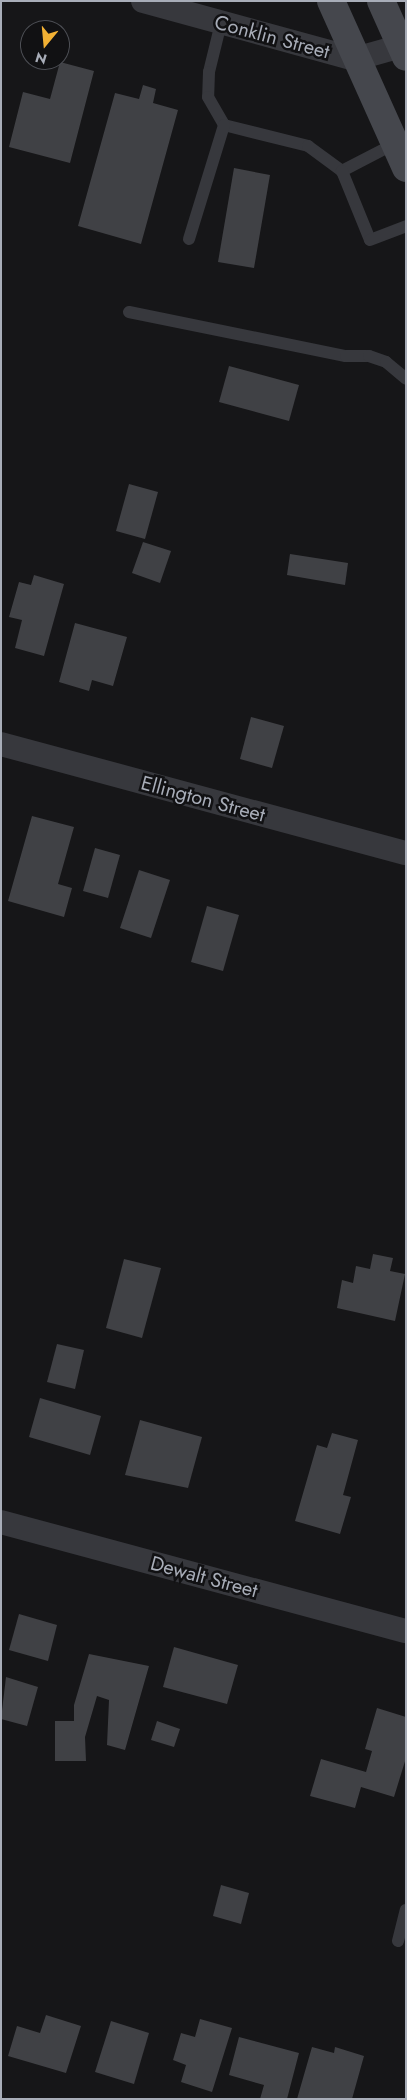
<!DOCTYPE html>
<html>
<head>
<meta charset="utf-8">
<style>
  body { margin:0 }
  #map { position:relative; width:407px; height:2100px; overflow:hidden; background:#161618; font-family:Jost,sans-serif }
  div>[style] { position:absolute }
  .building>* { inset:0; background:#404145 }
  .lane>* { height:12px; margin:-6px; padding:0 6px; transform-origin:6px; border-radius:6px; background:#37383d }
  .street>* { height:24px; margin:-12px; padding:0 12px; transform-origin:12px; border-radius:12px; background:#37383d }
  .secondary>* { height:28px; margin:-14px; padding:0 14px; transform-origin:14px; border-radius:14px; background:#45474d }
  span { translate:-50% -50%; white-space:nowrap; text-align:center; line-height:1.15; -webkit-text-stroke:5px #111113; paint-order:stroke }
  .street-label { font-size:20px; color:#a8adb8 }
  .frame { position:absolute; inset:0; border:2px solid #a8adb8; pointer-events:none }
  .north { position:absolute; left:20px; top:20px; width:50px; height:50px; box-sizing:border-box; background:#111113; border:1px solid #4d4f55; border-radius:50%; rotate:197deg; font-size:14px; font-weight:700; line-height:20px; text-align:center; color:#a8adb8 }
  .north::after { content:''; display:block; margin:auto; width:18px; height:22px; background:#f2b134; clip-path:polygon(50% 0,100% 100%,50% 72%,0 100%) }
</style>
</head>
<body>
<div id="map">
  <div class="building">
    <i style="clip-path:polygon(60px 62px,94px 71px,70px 163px,9px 147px,23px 92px,50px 99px)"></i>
    <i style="clip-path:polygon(143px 85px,156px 89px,153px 103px,178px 110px,141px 244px,78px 226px,115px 93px,139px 99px)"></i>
    <i style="clip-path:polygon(234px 168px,270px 175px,254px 268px,218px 262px)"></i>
    <i style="clip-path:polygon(229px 366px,299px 385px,289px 421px,219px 402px)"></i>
    <i style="clip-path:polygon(129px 484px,158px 492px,145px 539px,116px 531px)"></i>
    <i style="clip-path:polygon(143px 542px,171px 551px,160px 583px,132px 573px)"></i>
    <i style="clip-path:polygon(290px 554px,348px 563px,345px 585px,287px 575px)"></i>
    <i style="clip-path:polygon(34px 575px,64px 584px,44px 656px,15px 648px,22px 620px,9px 617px,19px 582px,31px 585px)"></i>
    <i style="clip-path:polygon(75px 623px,127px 637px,113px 686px,92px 680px,89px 691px,59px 682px)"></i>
    <i style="clip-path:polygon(251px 717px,284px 726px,272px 768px,240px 759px)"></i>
    <i style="clip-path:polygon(32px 816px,74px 827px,58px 884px,72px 888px,64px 917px,8px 901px)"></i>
    <i style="clip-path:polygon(95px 848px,120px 855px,108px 898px,83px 891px)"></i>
    <i style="clip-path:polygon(139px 870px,170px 880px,151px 938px,120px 928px)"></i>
    <i style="clip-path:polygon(207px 906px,239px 915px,223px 971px,191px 962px)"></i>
    <i style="clip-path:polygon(373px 1254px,393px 1258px,390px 1271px,405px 1274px,395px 1321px,337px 1308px,342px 1280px,353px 1283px,356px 1266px,370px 1269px)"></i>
    <i style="clip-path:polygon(124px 1259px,161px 1268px,142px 1338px,106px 1328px)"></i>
    <i style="clip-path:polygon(57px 1344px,84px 1350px,75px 1389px,47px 1382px)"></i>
    <i style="clip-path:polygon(40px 1398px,101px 1416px,90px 1455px,29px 1437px)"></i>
    <i style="clip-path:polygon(140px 1420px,202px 1437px,188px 1488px,125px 1475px)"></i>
    <i style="clip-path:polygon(332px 1433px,358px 1440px,343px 1495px,351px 1497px,340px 1534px,295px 1521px,317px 1445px,327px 1448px)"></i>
    <i style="clip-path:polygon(19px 1614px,57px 1625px,48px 1661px,9px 1650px)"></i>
    <i style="clip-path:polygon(174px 1647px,238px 1665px,227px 1704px,163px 1687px)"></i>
    <i style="clip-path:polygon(89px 1654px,149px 1666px,125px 1750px,107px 1745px,109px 1700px,97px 1696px,85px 1737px,86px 1761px,55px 1761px,55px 1721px,74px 1721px,74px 1705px)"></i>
    <i style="clip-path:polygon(6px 1677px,38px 1687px,27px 1726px,1px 1719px)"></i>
    <i style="clip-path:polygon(377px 1708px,406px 1717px,406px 1758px,394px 1797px,361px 1787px,355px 1808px,310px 1796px,321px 1759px,366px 1772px,372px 1751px,365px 1749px)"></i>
    <i style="clip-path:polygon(157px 1721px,180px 1729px,174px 1747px,151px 1740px)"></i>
    <i style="clip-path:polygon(221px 1885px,249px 1893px,241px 1924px,213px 1916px)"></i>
    <i style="clip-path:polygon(46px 2015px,81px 2026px,66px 2073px,8px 2056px,17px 2026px,40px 2033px)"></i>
    <i style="clip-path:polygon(200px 2019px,232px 2028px,212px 2092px,181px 2082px,186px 2065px,173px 2060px,181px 2033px,195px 2037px)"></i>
    <i style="clip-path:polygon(111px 2021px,149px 2033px,134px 2084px,95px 2072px)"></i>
    <i style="clip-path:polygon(239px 2037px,299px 2053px,287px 2099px,260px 2099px,264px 2085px,229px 2075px)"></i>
    <i style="clip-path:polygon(312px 2047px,334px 2053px,335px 2047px,364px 2056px,352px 2099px,297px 2099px)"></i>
  </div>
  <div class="lane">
    <i style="left:221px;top:23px;width:50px;rotate:103.8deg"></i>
    <i style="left:209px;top:72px;width:25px;rotate:92deg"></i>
    <i style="left:208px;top:97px;width:32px;rotate:60deg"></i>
    <i style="left:224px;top:125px;width:87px;rotate:14deg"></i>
    <i style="left:308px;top:146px;width:42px;rotate:36.3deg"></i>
    <i style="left:394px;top:144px;width:59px;rotate:152.6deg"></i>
    <i style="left:342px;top:171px;width:74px;rotate:67.9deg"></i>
    <i style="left:370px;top:240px;width:39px;rotate:-21deg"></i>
    <i style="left:189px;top:239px;width:119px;rotate:-72.9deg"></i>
    <i style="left:129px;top:312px;width:221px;rotate:11.5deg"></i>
    <i style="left:346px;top:356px;width:23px"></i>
    <i style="left:369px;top:356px;width:18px;rotate:19deg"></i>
    <i style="left:386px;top:362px;width:26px;rotate:40deg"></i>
    <i style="left:398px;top:1941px;width:32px;rotate:-76deg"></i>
  </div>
  <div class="street">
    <i style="left:143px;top:1px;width:220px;rotate:15.3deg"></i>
    <i style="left:355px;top:59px;width:48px;rotate:-15.8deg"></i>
    <i style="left:1px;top:744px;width:419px;rotate:15.1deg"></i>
    <i style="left:1px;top:1522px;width:419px;rotate:15.1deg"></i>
  </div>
  <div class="secondary">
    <i style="left:331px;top:1px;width:183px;rotate:65.8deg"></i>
    <i style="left:381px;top:1px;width:61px;rotate:65.9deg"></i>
  </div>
  <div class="street-label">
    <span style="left:272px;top:37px;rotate:15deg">Conklin Street</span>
    <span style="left:203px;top:799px;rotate:15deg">Ellington Street</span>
    <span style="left:204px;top:1577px;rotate:15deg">Dewalt Street</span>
  </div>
  <div class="frame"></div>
  <div class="north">N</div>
</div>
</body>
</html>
